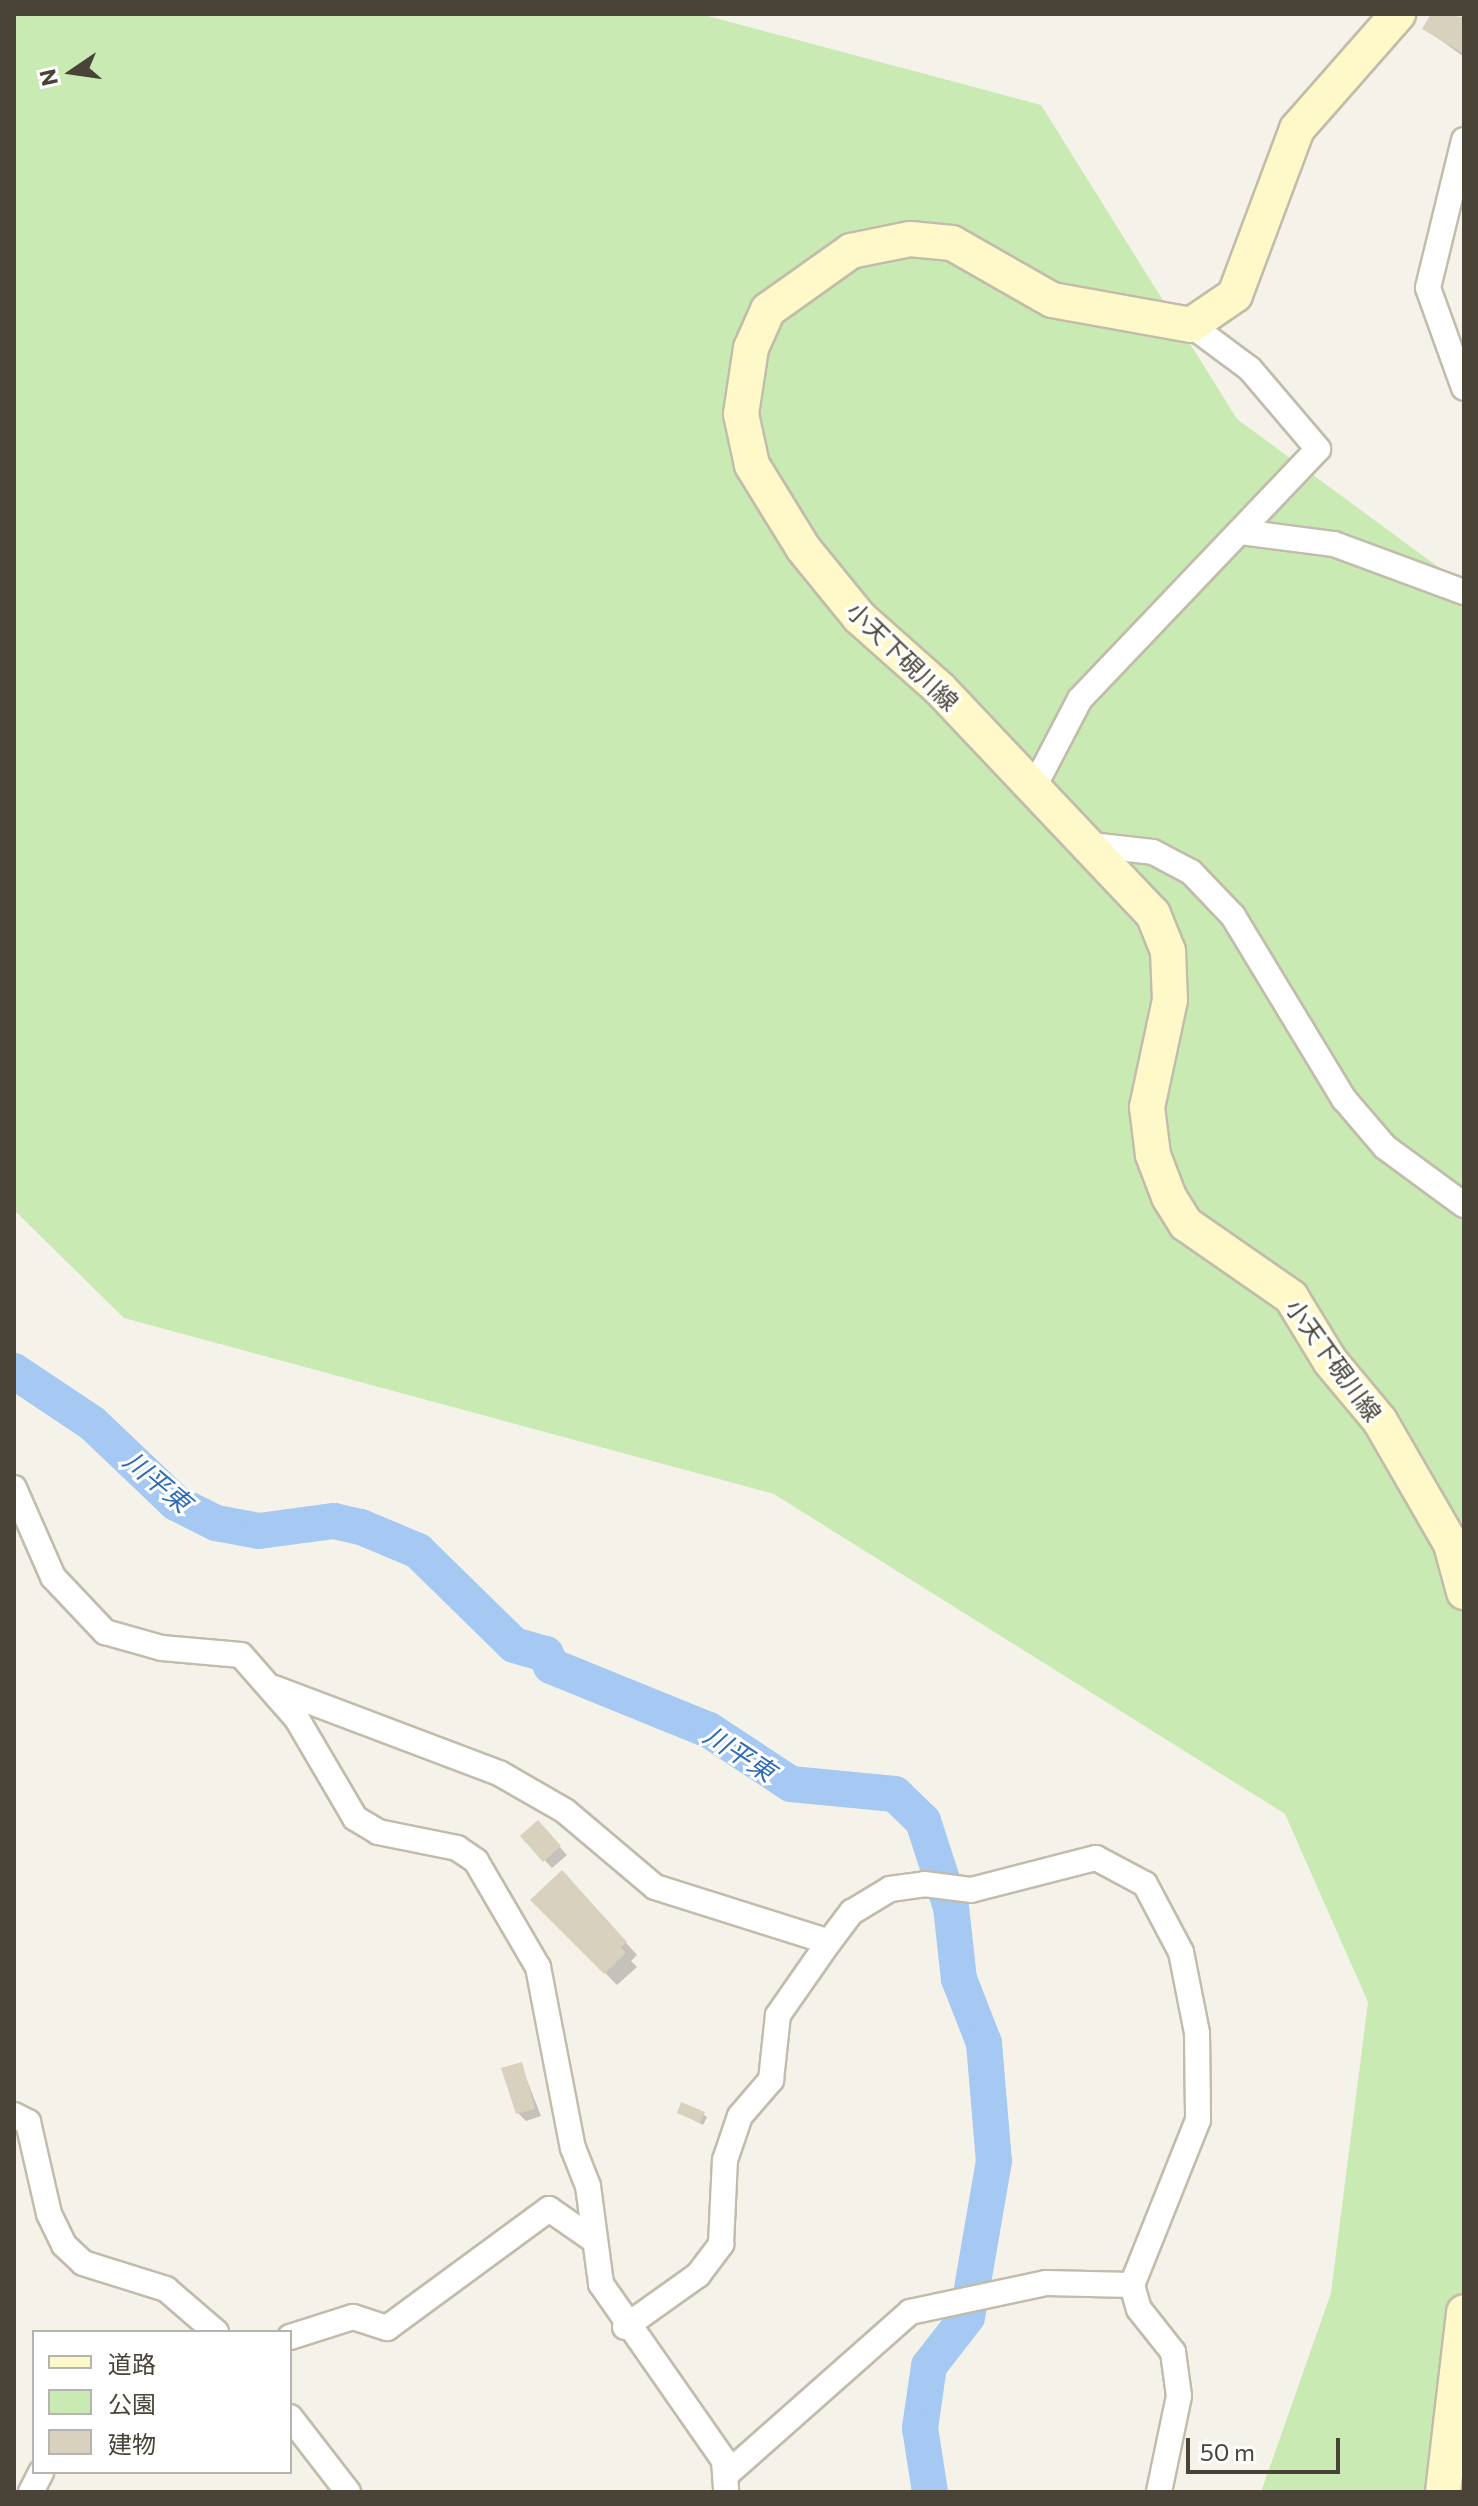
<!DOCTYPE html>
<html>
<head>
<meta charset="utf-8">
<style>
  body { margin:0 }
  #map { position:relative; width:1478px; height:2506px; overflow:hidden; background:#f5f3e9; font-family:Commissioner,"Noto Sans JP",sans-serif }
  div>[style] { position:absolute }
  .green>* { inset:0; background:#c9eab2 }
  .shadow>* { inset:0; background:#0003 }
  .river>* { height:36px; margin:-18px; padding:0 18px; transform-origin:18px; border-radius:18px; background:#a5c9f2 }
  .building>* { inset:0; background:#d7d1be }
  .roads { filter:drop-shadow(2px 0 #c1bcab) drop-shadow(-2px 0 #c1bcab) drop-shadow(0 2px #c1bcab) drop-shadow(0 -2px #c1bcab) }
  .minor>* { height:24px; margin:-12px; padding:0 12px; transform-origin:12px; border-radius:12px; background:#fff }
  .secondary>* { height:34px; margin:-17px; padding:0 17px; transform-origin:17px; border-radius:17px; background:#fff9c9 }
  span { translate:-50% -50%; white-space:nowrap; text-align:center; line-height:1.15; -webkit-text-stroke:6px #fff; paint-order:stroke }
  .street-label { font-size:24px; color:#494437 }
  .water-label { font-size:26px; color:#2d6bb9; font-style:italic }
  .frame { position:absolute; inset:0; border:16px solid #494437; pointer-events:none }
  .legend { position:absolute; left:32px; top:2330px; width:260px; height:144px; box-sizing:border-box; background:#fff; border:2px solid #b6b4af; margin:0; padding:10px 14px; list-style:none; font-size:24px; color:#494437 }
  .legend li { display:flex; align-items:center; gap:16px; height:40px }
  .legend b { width:40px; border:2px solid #b6b4af }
  .north { position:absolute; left:32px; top:32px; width:80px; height:80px; -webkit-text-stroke:6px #fff; paint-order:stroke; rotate:257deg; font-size:22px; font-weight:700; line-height:32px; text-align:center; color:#494437 }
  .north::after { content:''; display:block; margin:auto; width:28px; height:36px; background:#494437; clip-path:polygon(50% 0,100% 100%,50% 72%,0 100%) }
  .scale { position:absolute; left:1186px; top:2438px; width:154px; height:36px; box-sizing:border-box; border:4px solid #494437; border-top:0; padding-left:10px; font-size:24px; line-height:28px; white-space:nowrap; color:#494437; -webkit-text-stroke:6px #fff; paint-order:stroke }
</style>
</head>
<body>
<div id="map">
  <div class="green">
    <i style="clip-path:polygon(14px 14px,700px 14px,1041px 105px,1237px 419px,1464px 586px,1464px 2492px,1261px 2492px,1331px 2293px,1368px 2002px,1285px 1814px,774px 1494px,124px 1318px,14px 1210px)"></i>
  </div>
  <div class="shadow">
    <i style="clip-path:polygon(1433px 14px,1464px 20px,1464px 57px,1425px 29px)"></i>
    <i style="clip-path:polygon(545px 1831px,567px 1855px,552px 1868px,523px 1837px)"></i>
    <i style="clip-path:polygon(574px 1885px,637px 1955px,631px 1961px,637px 1967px,617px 1985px,533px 1900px)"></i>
    <i style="clip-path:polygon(521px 2065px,541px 2116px,526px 2121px,518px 2113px)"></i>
    <i style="clip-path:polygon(679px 2113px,703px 2114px,707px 2117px,703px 2125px)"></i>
  </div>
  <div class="river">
    <i style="left:14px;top:1371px;width:94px;rotate:33.7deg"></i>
    <i style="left:92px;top:1423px;width:116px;rotate:43.6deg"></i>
    <i style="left:176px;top:1503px;width:45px;rotate:26.6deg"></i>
    <i style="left:216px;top:1523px;width:44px;rotate:10.5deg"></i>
    <i style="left:259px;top:1531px;width:76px;rotate:-7.6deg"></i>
    <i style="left:334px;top:1521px;width:28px;rotate:13deg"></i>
    <i style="left:361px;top:1527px;width:62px;rotate:22.8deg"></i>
    <i style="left:418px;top:1551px;width:134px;rotate:44.4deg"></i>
    <i style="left:514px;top:1645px;width:33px;rotate:16deg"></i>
    <i style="left:546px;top:1654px;width:13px;rotate:67deg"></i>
    <i style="left:551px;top:1666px;width:170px;rotate:22.1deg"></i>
    <i style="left:709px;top:1730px;width:98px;rotate:33.4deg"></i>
    <i style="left:791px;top:1784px;width:104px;rotate:5.5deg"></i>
    <i style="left:895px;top:1794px;width:39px;rotate:44deg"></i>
    <i style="left:923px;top:1821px;width:90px;rotate:72deg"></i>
    <i style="left:951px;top:1907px;width:72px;rotate:83.7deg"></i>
    <i style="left:959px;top:1979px;width:69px;rotate:68.7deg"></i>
    <i style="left:984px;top:2043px;width:118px;rotate:85.2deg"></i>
    <i style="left:994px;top:2161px;width:158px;rotate:99.8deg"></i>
    <i style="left:967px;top:2317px;width:62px;rotate:127.8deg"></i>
    <i style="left:929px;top:2366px;width:63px;rotate:98.3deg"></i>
    <i style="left:920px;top:2428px;width:65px;rotate:81.1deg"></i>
  </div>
  <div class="building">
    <i style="clip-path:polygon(1431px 14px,1464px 17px,1464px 54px,1422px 29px)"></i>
    <i style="clip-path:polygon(538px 1820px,561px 1846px,543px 1862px,520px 1836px)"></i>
    <i style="clip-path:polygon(562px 1870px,627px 1942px,621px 1947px,626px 1953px,604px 1974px,530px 1900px)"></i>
    <i style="clip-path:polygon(522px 2062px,535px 2109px,516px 2114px,501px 2068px)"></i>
    <i style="clip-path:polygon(681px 2102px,705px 2112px,700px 2123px,677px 2113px)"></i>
  </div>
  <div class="roads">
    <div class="minor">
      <i style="left:1464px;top:140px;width:152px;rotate:103.7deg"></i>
      <i style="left:1428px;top:288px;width:106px;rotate:70.2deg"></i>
      <i style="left:1241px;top:532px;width:94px;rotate:7.4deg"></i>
      <i style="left:1334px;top:544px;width:139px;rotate:20.3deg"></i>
      <i style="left:1022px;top:777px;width:16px;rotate:40deg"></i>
      <i style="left:1034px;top:787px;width:99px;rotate:-62.4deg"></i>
      <i style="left:1080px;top:699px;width:345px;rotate:-46.4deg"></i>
      <i style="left:1318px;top:449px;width:105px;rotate:-130.4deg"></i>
      <i style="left:1250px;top:369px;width:74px;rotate:-143.3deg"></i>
      <i style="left:1082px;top:844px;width:71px;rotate:6.4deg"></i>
      <i style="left:1153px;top:852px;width:43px;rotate:27.8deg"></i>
      <i style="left:1191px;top:872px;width:61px;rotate:46.3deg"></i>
      <i style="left:1233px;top:916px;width:214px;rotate:58.8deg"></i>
      <i style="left:1344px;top:1099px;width:63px;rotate:49.5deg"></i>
      <i style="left:1385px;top:1147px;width:98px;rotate:36.3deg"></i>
      <i style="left:14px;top:1488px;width:97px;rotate:66.3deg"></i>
      <i style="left:53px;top:1577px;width:76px;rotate:46.6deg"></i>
      <i style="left:105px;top:1632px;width:59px;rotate:15.7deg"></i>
      <i style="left:162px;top:1648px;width:79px;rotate:5.1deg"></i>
      <i style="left:241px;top:1655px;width:85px;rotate:48.8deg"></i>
      <i style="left:297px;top:1719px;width:115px;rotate:59.6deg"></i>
      <i style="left:355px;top:1818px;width:27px;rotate:31deg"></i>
      <i style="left:378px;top:1832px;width:81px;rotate:11.4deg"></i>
      <i style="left:457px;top:1848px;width:23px;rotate:34deg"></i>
      <i style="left:476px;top:1861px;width:123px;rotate:59.7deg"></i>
      <i style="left:538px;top:1967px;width:184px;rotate:79.1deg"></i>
      <i style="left:573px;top:2148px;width:41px;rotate:68.5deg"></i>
      <i style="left:588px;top:2186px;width:99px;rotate:82.4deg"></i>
      <i style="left:601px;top:2284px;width:215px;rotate:55.1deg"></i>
      <i style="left:724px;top:2460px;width:32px;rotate:86deg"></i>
      <i style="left:274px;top:1688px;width:241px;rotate:20.7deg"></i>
      <i style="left:499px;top:1773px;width:76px;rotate:29.9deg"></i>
      <i style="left:565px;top:1811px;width:118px;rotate:40.2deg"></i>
      <i style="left:655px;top:1887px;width:182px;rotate:17.5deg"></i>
      <i style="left:829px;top:1942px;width:38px;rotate:-53deg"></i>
      <i style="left:852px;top:1912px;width:44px;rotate:-31.2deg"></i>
      <i style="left:890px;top:1889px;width:34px;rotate:-8deg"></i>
      <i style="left:924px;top:1884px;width:47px;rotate:7.3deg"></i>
      <i style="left:971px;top:1890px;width:129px;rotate:-14.4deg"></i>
      <i style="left:1096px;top:1858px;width:55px;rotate:28deg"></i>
      <i style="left:1145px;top:1884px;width:77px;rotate:62.1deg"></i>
      <i style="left:1181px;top:1952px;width:83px;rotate:78.8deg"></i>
      <i style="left:1197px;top:2033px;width:87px;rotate:89.3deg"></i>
      <i style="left:1198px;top:2120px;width:178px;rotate:111.8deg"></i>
      <i style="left:1132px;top:2285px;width:25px;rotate:74deg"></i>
      <i style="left:1139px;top:2309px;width:55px;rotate:51.7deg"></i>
      <i style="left:1173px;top:2352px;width:44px;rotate:82.2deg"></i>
      <i style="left:1179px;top:2396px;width:98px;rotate:101.8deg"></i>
      <i style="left:14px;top:2115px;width:16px;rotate:27deg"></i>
      <i style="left:28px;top:2122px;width:94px;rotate:77.1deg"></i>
      <i style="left:49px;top:2214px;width:34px;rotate:64deg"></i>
      <i style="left:64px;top:2245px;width:26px;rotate:43deg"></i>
      <i style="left:83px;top:2263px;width:87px;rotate:17.4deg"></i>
      <i style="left:166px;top:2289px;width:66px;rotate:40.7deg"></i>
      <i style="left:625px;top:2327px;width:90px;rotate:-35.5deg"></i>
      <i style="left:698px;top:2275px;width:39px;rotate:-53deg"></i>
      <i style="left:721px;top:2244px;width:84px;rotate:-87.3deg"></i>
      <i style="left:725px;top:2160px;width:46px;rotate:-71.2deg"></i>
      <i style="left:740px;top:2116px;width:48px;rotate:-49.3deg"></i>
      <i style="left:771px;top:2080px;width:65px;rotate:-83.9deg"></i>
      <i style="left:778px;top:2015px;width:89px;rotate:-55.1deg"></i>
      <i style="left:290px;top:2337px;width:66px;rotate:-17.6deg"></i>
      <i style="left:353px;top:2317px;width:36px;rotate:18deg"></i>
      <i style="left:387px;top:2328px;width:201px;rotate:-36.3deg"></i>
      <i style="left:549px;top:2209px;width:56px;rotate:34.8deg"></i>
      <i style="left:290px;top:2417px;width:95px;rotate:52.3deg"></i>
      <i style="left:727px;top:2474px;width:244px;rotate:-41.5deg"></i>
      <i style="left:910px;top:2312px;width:139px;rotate:-12deg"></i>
      <i style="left:1046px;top:2283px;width:86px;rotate:1.3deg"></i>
      <i style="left:31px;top:2492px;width:22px;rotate:-63deg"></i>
    </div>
    <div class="secondary">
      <i style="left:1398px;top:14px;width:153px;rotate:131.3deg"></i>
      <i style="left:1297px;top:129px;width:177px;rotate:110.5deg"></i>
      <i style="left:1235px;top:295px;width:53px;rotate:145.7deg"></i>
      <i style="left:1191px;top:325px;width:141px;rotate:-169.8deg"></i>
      <i style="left:1052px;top:300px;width:115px;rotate:-150.3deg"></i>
      <i style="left:952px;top:243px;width:42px;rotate:-174.6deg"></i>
      <i style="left:910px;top:239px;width:60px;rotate:168.5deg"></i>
      <i style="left:851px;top:251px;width:102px;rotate:144.6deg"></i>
      <i style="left:768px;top:310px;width:42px;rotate:114.1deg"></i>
      <i style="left:751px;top:348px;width:67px;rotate:98.6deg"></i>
      <i style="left:741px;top:414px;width:52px;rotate:77.8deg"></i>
      <i style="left:752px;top:465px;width:97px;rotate:58.4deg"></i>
      <i style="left:803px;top:548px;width:89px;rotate:50.9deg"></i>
      <i style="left:859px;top:617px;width:108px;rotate:41.6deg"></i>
      <i style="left:940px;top:689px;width:310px;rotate:46.6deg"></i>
      <i style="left:1153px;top:914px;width:40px;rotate:68deg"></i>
      <i style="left:1168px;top:951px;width:49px;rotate:87.7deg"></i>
      <i style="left:1170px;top:1000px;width:109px;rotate:102.1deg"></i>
      <i style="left:1147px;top:1107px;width:48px;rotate:82.9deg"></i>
      <i style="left:1153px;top:1155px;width:45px;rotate:69.1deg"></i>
      <i style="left:1169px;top:1197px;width:32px;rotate:58deg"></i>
      <i style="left:1186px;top:1224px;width:128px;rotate:34.8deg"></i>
      <i style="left:1291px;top:1297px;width:75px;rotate:58.6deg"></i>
      <i style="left:1330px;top:1361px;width:78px;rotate:50.2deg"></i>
      <i style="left:1380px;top:1421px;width:142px;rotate:60deg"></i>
      <i style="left:1451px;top:1544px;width:50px;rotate:74.8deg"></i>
      <i style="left:1443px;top:2492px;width:181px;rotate:-83.3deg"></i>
    </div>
  </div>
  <div class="street-label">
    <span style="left:903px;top:656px;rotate:44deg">小天下硯川線</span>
    <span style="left:1334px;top:1360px;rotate:54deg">小天下硯川線</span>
  </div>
  <div class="water-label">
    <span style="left:158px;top:1481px;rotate:40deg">川平東</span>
    <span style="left:740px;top:1753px;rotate:33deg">川平東</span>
  </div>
  <div class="frame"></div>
  <ul class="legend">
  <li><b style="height:10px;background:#fff9c9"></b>道路</li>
  <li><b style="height:22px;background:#c9eab2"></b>公園</li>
  <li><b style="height:22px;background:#d7d1be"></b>建物</li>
  </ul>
  <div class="north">N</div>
  <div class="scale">50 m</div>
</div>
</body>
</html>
